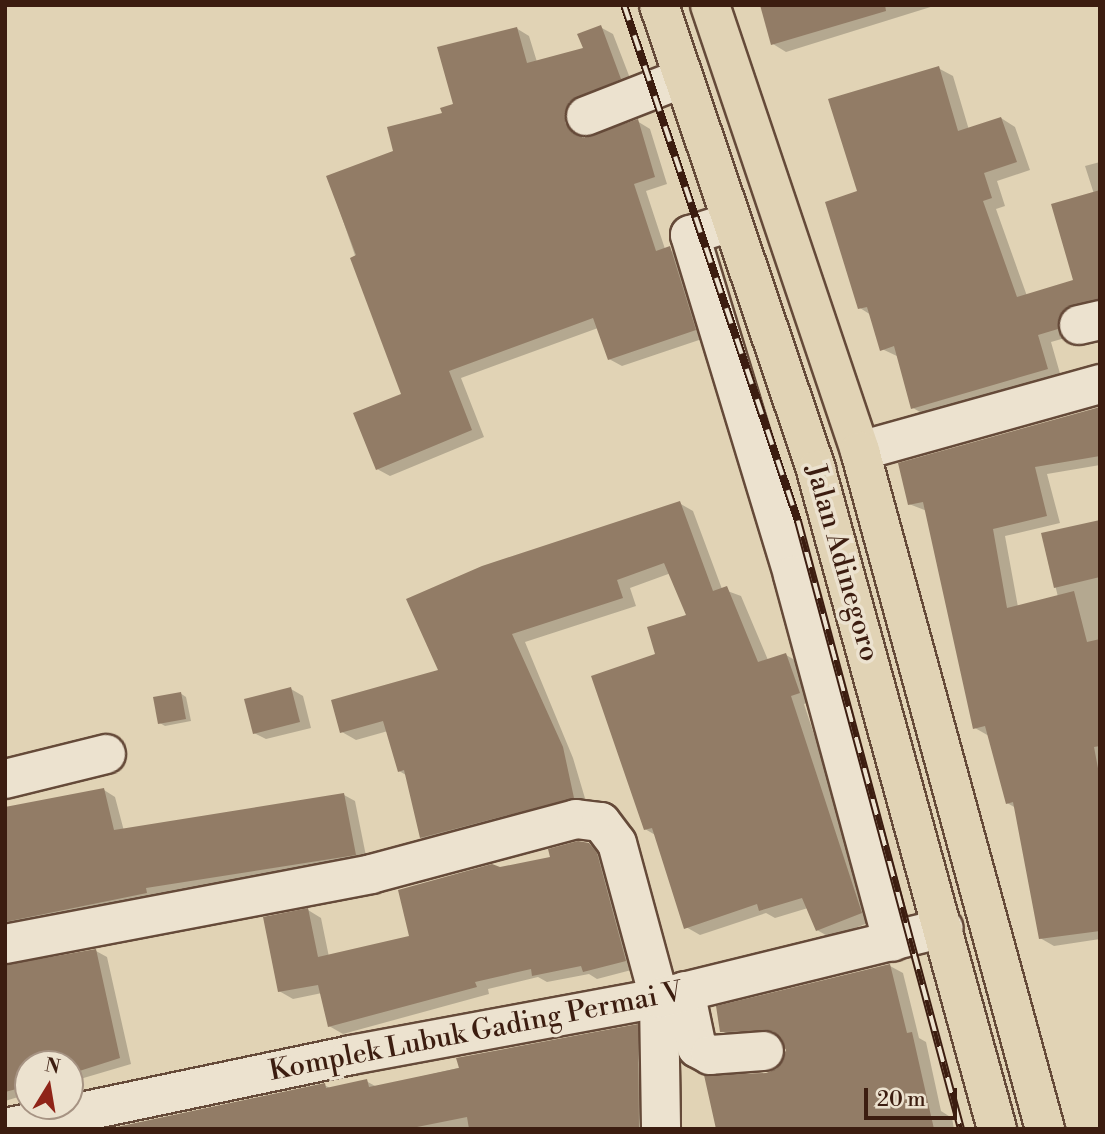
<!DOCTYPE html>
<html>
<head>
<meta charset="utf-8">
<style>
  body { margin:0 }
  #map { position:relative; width:1105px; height:1134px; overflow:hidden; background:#e1d3b5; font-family:"Libre Bodoni",serif }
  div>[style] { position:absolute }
  .shadow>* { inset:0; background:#0003 }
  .building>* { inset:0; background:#927c66 }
  .roads { filter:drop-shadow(2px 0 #654a39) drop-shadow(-2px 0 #654a39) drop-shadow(0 2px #654a39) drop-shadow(0 -2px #654a39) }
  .minor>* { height:38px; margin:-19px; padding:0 19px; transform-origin:19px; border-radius:19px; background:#ece2cf }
  .highway>* { height:38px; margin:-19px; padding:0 19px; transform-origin:19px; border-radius:19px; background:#e1d3b5 }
  .rail>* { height:8px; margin-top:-4px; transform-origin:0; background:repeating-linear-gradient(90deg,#ece2cf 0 16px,#3c1d10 0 32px); box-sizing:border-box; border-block:2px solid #3c1d10 }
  span { translate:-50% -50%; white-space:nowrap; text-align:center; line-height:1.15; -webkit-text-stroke:7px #ece2cf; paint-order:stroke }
  .street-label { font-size:28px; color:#3c1d10 }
  .frame { position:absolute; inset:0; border:7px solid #3c1d10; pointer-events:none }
  .north { position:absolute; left:14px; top:1050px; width:70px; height:70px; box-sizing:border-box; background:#ece2cf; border:2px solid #a69383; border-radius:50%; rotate:11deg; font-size:19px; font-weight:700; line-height:28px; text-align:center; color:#3c1d10 }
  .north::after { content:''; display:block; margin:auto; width:24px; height:32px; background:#8f2418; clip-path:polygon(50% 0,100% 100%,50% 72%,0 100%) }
  .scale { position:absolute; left:864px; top:1088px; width:93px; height:32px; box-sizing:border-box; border:4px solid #3c1d10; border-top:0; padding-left:9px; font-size:21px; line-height:24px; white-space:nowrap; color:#3c1d10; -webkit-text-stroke:5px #ece2cf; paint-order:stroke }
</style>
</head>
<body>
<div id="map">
  <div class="shadow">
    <i style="clip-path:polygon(762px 5px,937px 5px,786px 52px,773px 44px)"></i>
    <i style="clip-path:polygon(600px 27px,613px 34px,633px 86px,578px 132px,586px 139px,637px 121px,650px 129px,667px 184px,646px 191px,665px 249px,683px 255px,708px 337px,622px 366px,609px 359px,598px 328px,461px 378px,484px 437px,390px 476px,377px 469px,403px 395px,328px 177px,395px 152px,444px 115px,516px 28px,529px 36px,537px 62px,585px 49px)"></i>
    <i style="clip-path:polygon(938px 68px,953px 76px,969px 130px,1001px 118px,1015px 127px,1030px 170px,997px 181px,1005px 206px,996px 209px,1027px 296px,1075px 282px,1094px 194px,1085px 166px,1100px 162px,1100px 309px,1072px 336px,1051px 342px,1061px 377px,927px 416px,913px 408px,899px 357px,882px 349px,871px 315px,860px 308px,859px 192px)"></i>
    <i style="clip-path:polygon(1100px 409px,1100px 465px,1047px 474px,1060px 523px,1005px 536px,1018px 607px,1058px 597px,1043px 535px,1100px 521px,1100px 939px,1054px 946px,1040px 938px,1016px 808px,1007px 803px,989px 736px,975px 728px,927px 511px,909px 504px)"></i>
    <i style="clip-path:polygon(679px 503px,693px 511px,722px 589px,741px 596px,768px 660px,786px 655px,800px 663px,813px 701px,804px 704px,875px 920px,831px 938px,817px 930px,808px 908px,775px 918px,766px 913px,700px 935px,686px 927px,657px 836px,645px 829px,657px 655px,689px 616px,671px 573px,630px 588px,636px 606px,525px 642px,573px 758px,587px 805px,435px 845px,421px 837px,406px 775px,399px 771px,388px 731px,356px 740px,342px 732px,440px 671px)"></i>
    <i style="clip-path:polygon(291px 689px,303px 696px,311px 728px,266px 739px,254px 733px)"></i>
    <i style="clip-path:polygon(180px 693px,186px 697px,191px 721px,165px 726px,160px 723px)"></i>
    <i style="clip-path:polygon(104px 790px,115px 797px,124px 831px,344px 795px,355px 801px,367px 861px,157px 895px,158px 899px,5px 932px,5px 810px)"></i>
    <i style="clip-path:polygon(589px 844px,603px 852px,639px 968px,597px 979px,589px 974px,547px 982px,538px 977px,488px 989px,489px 994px,343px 1034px,329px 1026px,322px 993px,293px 999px,279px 991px,308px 910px,321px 918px,329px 957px,411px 937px,500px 869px,553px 859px)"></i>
    <i style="clip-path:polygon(96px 951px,107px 957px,131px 1064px,70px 1082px,70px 1064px,28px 1064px,28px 1094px,5px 1101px,5px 965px)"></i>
    <i style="clip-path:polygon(890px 966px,903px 973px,919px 1038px,926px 1042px,941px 1111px,952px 1118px,954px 1129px,756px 1129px,767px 1074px,785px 1062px,788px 1048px,780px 1038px,736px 1039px,722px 1031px)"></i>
    <i style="clip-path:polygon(637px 1026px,651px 1034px,654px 1129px,116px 1129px,324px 1085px,332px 1089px,366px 1081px,377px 1087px)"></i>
  </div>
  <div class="building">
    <i style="clip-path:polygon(760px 5px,885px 5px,886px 11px,771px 45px)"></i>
    <i style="clip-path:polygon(601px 25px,621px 79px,569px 102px,565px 123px,583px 138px,638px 119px,655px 177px,634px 184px,656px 251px,670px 246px,696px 330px,608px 360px,593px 318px,449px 371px,472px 430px,376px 470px,353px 413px,401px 394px,350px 258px,356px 255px,326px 176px,393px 151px,387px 127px,442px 113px,440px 108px,453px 104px,437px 47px,517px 27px,527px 63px,583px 48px,577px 34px)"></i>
    <i style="clip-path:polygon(939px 66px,958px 131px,1001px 117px,1017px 162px,984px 173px,992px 198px,983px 201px,1017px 297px,1073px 280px,1051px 204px,1100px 190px,1100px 299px,1065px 309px,1058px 329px,1038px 335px,1048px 369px,911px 409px,894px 346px,880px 351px,867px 307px,858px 309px,825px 202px,857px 191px,828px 99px)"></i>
    <i style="clip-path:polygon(1100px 407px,1100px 456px,1035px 467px,1047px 516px,993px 529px,1007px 608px,1074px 591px,1087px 642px,1100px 639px,1100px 746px,1094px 747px,1100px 779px,1100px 931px,1039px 939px,1013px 802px,1006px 804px,985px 726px,973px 729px,923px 502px,908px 505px,898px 463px)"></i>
    <i style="clip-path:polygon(680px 501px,713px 591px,727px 586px,758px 662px,786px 653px,800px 693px,791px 696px,862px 913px,816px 931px,802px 898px,759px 911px,757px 904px,684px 929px,652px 828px,644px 830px,591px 676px,655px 654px,647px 627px,686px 615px,664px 563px,617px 580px,623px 598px,512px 634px,563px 747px,574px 798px,420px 838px,404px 770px,398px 772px,383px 721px,340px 733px,331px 700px,438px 670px,406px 599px,482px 566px)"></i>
    <i style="clip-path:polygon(1100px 520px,1100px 577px,1054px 588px,1041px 533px)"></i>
    <i style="clip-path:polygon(291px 687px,300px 722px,253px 734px,244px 699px)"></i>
    <i style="clip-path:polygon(181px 692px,186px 719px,158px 724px,153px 697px)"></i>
    <i style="clip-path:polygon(104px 788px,114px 830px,344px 793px,356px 855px,146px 888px,147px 893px,5px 922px,5px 807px)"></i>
    <i style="clip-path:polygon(578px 841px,589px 843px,597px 853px,626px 961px,583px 972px,581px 966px,532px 976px,531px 969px,475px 982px,477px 987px,328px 1027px,318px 985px,278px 992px,263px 917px,308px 908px,318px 957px,409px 936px,398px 890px,492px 864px,500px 867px,550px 857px,548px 849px)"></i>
    <i style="clip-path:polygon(96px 949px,120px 1058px,70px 1074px,70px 1064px,28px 1064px,28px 1086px,5px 1092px,5px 965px)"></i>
    <i style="clip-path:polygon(890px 964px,907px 1033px,912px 1032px,934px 1129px,716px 1129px,704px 1075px,766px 1073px,777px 1069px,786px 1050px,773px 1031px,720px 1032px,716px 1006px)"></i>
    <i style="clip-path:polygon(638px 1024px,639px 1129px,469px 1129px,467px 1117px,407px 1129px,107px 1129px,325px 1083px,326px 1088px,367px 1079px,369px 1087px,459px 1068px,456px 1058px)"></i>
  </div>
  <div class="roads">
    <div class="minor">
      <i style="left:586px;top:116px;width:104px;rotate:-21.4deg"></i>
      <i style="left:731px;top:222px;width:43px;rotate:162.4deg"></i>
      <i style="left:690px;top:235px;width:355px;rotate:73.1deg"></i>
      <i style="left:793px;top:575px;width:380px;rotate:74.8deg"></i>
      <i style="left:1079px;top:325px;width:22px;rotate:-13deg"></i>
      <i style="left:860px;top:451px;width:249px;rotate:-15.6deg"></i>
      <i style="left:5px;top:779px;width:104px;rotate:-13.9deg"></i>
      <i style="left:5px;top:944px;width:373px;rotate:-10.8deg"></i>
      <i style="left:371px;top:874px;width:212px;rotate:-15deg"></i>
      <i style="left:576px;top:819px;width:25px;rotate:7deg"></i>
      <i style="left:601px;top:822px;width:26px;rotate:53deg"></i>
      <i style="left:617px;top:843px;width:161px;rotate:74.8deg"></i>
      <i style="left:659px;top:998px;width:131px;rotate:89.1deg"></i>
      <i style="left:685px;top:991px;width:58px;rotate:78.1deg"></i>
      <i style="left:697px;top:1048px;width:15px;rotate:28deg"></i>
      <i style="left:710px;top:1055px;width:54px;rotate:-4.2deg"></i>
      <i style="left:5px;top:1128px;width:354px;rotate:-11.9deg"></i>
      <i style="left:351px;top:1055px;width:313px;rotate:-10.5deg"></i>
      <i style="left:659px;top:998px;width:293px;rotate:-13.8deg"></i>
    </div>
    <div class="highway">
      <i style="left:659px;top:5px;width:491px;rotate:71.3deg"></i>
      <i style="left:816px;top:470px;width:683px;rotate:74.64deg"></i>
      <i style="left:710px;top:5px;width:471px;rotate:71.4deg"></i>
      <i style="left:860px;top:451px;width:703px;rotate:74.74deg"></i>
    </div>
  </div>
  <div class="rail">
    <i style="left:624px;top:5px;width:545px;rotate:71.37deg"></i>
    <i style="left:798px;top:521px;width:629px;rotate:74.99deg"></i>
  </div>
  <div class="street-label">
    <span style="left:842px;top:563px;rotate:74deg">Jalan Adinegoro</span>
    <span style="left:476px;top:1032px;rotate:-11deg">Komplek Lubuk Gading Permai V</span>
  </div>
  <div class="frame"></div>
  <div class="north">N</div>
  <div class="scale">20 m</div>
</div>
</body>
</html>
